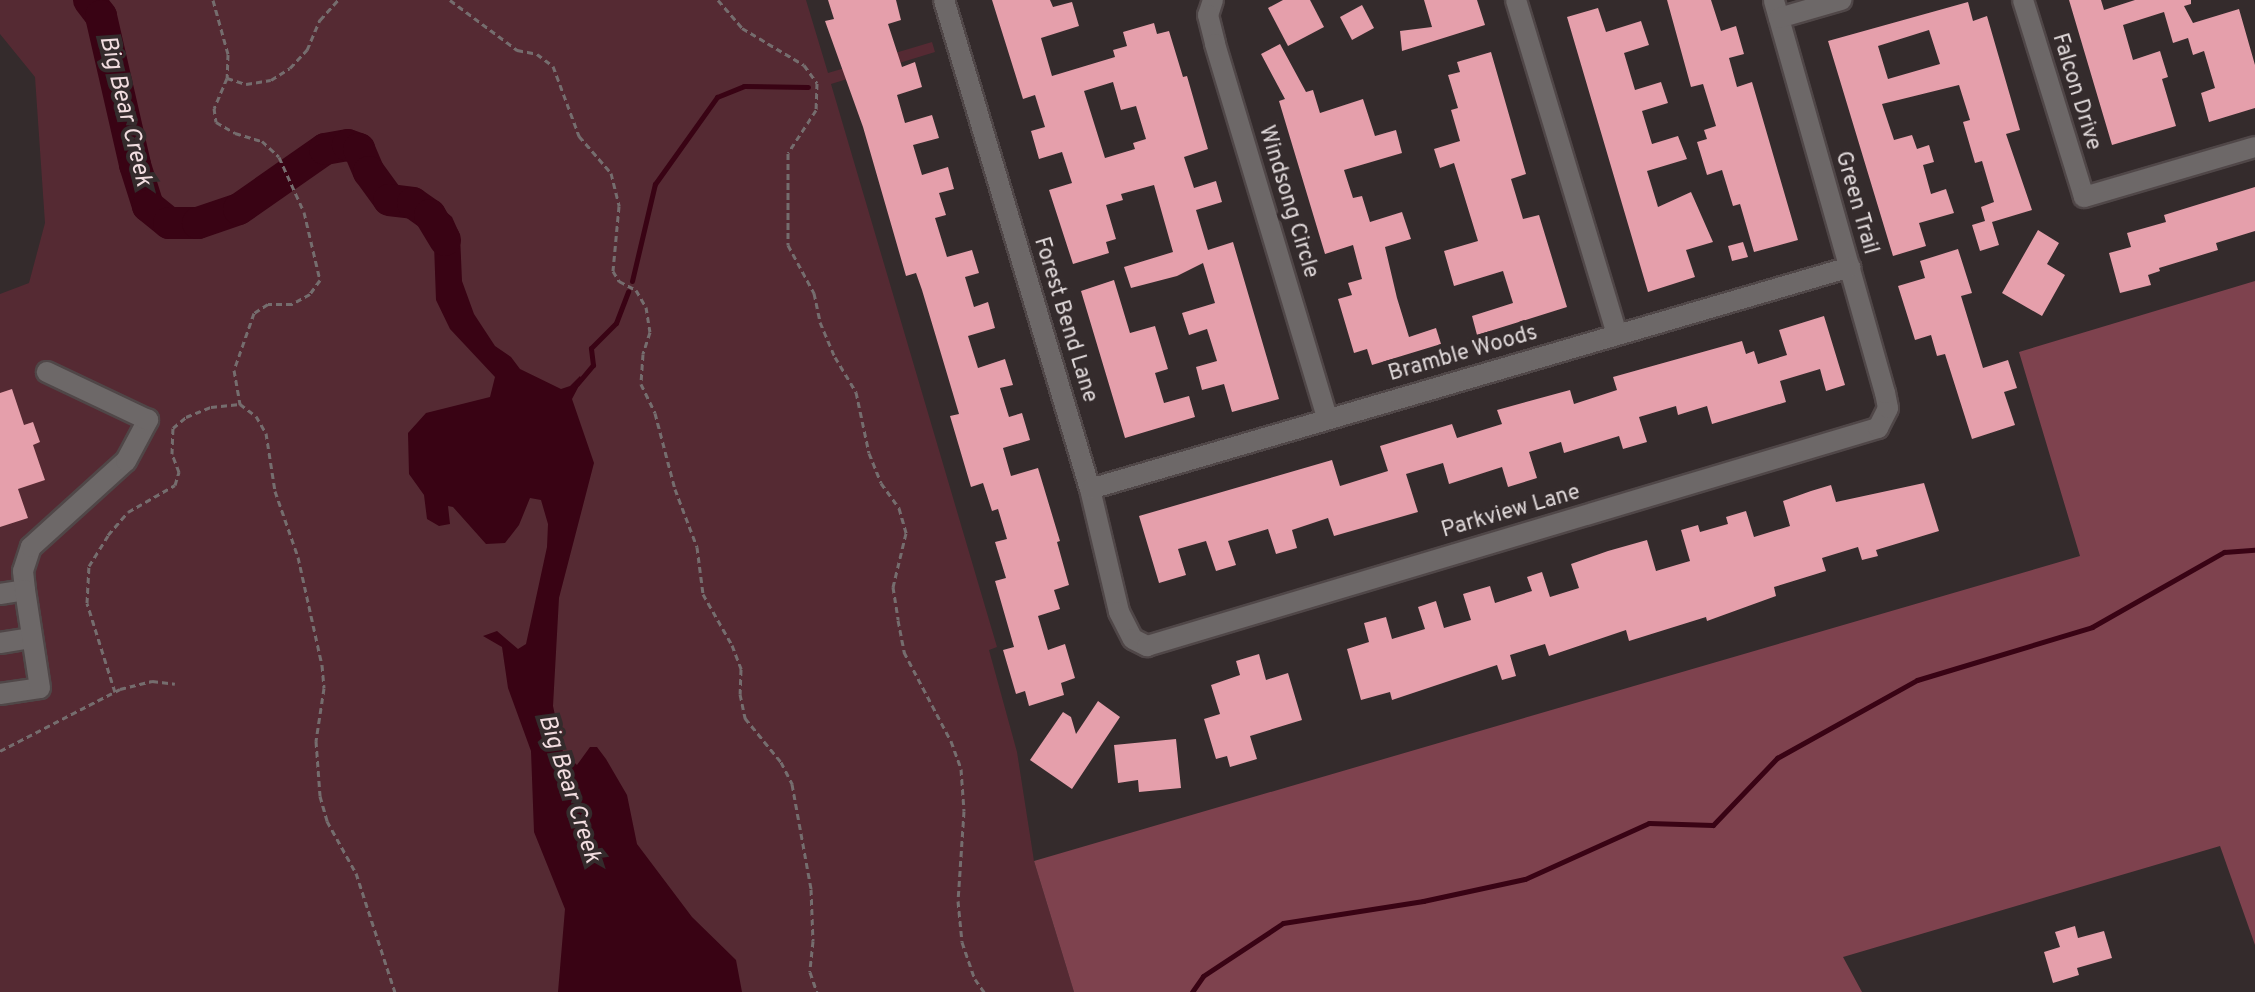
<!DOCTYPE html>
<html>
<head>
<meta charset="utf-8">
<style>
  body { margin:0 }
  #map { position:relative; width:2255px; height:992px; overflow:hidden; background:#342b2c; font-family:Overpass,sans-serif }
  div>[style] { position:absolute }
  .green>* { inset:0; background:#552a33 }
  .forest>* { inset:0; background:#7e424e }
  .water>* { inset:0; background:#390314 }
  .stream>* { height:5px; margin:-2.5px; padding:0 2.5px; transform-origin:2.5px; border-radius:2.5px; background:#390314 }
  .river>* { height:32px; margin:-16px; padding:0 16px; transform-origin:16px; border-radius:16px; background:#390314 }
  .building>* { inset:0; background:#e59fab }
  .path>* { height:3px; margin-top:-1.5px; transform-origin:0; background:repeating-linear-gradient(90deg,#756d6e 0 6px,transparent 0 10px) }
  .roads { filter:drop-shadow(2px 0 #504748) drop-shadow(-2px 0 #504748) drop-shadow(0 2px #504748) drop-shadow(0 -2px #504748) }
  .minor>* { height:20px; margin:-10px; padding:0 10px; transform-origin:10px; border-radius:10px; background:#6d6868 }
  span { translate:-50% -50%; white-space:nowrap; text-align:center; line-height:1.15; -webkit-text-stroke:8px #342b2c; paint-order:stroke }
  .street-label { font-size:22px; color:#e0d9da }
  .water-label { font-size:24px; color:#f2dde0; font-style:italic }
</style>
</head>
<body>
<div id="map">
  <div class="green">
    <i style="clip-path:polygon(0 0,806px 0,828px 73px,932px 42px,935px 52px,831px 84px,997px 647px,989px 650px,1017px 752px,1034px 861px,1074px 992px,0 992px,0 294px,29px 283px,45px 223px,35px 77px,0 34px)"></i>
  </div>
  <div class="forest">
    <i style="clip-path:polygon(2255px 281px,2255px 945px,2220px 846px,1843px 957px,1862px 992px,1074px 992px,1034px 861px,2080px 556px,2019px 352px)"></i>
  </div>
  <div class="water">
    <i style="clip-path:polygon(433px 201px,452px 217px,460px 235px,462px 281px,474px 314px,495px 346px,511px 357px,520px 369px,561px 389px,570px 386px,580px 376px,582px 380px,572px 399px,594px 463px,559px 598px,553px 706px,563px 752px,577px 765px,590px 747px,597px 747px,606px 759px,627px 795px,637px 844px,692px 917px,736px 960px,742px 992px,558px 992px,565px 909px,534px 832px,531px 751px,508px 688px,502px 647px,483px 636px,497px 631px,518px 649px,526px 644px,547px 547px,548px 524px,541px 500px,530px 498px,519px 525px,505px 543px,486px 544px,453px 507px,448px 506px,450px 524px,439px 526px,427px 519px,424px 495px,409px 474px,408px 433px,426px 413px,490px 397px,495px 377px,450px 329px,436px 300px,434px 244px,421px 223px,419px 206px)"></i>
  </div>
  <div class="stream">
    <i style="left:632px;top:281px;width:100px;rotate:-76.7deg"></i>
    <i style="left:655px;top:184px;width:107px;rotate:-54.5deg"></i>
    <i style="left:717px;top:97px;width:29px;rotate:-22deg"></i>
    <i style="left:744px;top:86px;width:64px;rotate:0.9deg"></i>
    <i style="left:577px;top:384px;width:25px;rotate:-50deg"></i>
    <i style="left:593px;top:365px;width:17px;rotate:-97deg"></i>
    <i style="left:591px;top:348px;width:35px;rotate:-45deg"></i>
    <i style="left:616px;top:323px;width:34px;rotate:-69deg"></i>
    <i style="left:1192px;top:992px;width:19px;rotate:-55deg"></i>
    <i style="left:1203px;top:976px;width:96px;rotate:-33.5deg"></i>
    <i style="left:1283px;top:923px;width:142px;rotate:-8.9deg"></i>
    <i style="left:1423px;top:901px;width:104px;rotate:-12.2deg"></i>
    <i style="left:1525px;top:879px;width:136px;rotate:-24.3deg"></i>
    <i style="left:1649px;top:823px;width:64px;rotate:1.8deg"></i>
    <i style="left:1713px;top:825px;width:93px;rotate:-46.3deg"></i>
    <i style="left:1777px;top:758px;width:160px;rotate:-29.1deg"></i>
    <i style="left:1917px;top:680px;width:183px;rotate:-16.8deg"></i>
    <i style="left:2092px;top:627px;width:152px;rotate:-29.6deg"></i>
    <i style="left:2224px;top:552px;width:31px;rotate:-4deg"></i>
  </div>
  <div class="river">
    <i style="left:89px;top:0;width:20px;rotate:53deg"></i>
    <i style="left:101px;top:16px;width:153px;rotate:77.1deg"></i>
    <i style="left:135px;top:165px;width:43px;rotate:72.4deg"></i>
    <i style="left:148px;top:206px;width:27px;rotate:39deg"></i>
    <i style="left:169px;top:223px;width:29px"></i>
    <i style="left:198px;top:223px;width:43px;rotate:-18.9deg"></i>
    <i style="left:239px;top:209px;width:105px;rotate:-34.9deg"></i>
    <i style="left:325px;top:149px;width:23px;rotate:-10deg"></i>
    <i style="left:348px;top:145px;width:12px;rotate:20deg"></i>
    <i style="left:359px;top:149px;width:25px;rotate:67deg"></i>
    <i style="left:369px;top:172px;width:34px;rotate:54deg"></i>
    <i style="left:389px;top:200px;width:24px;rotate:7deg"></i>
    <i style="left:413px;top:203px;width:21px;rotate:35deg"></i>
    <i style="left:430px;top:215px;width:29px;rotate:59deg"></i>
  </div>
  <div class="building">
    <i style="clip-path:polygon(828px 0,896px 0,901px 20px,888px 24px,902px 67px,915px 62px,922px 87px,897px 95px,905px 123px,932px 115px,939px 138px,913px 145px,922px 175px,948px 167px,954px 189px,939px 193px,946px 215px,935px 218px,947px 257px,972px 250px,979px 273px,965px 277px,974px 307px,988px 302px,995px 328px,968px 336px,978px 368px,1005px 359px,1013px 385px,1000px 388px,1009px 417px,1022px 413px,1030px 440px,1003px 448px,1011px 476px,1038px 468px,1060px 541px,1057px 542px,1069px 585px,1054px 590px,1060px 609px,1038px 616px,1048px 650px,1065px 644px,1075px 678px,1061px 683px,1064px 695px,1029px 706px,1025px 691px,1016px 694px,1003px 650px,1014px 647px,995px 581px,1006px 578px,995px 542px,1007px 539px,998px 509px,992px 511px,983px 483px,971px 487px,950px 416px,959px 414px,922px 290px,916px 273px,906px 276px,863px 127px,825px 21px,834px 19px)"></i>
    <i style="clip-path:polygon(evenodd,992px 0,1050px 0,1053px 7px,1072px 2px,1079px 26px,1041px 38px,1052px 76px,1115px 57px,1113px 50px,1127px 46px,1123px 32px,1154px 23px,1157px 34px,1169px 31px,1183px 77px,1187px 76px,1208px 149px,1184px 157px,1194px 188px,1216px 181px,1222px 202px,1196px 210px,1208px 250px,1233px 242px,1279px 399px,1232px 412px,1224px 384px,1202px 390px,1196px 367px,1217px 361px,1207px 329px,1189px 335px,1182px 313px,1215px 303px,1203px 263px,1177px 276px,1131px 288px,1124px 267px,1173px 252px,1154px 185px,1121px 194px,1123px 200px,1106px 205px,1116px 239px,1106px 242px,1109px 253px,1073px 264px,1049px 190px,1072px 183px,1062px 152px,1039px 159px,1031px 131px,1045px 127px,1035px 95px,1023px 99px,992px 0,1113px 82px,1121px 110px,1136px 106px,1146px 139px,1133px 143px,1135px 149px,1105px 158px,1084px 91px,1113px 82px)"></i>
    <i style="clip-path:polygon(1283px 0,1310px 0,1324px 27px,1288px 46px,1268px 8px)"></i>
    <i style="clip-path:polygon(1424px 0,1477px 0,1485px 25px,1402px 51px,1400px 31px,1432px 27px)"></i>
    <i style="clip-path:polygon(1667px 0,1711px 0,1721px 31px,1736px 26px,1744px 54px,1729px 58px,1737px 87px,1752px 82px,1798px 240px,1754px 252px,1740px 204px,1733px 206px,1722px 170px,1707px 175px,1697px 142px,1707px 139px,1704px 130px,1716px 126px,1703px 84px,1691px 87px)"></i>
    <i style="clip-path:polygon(2069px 0,2101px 0,2104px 10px,2135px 0,2191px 0,2191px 4px,2184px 6px,2193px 23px,2239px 9px,2255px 65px,2255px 108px,2209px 122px,2201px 93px,2215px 88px,2204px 51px,2193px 55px,2188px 38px,2173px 43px,2164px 12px,2123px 25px,2133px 60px,2160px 51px,2168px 77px,2162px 79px,2176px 126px,2112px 145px)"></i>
    <i style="clip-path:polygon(evenodd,1968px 2px,1973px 21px,1987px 16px,2020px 130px,2006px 134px,2032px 210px,1992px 222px,1999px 245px,1980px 251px,1972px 225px,1985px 221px,1981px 207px,1994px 202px,1982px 161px,1975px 163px,1963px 122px,1970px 120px,1959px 85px,1882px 104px,1894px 140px,1912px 135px,1917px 149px,1929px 145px,1934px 162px,1923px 165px,1931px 194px,1946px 189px,1954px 213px,1919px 223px,1926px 246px,1893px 256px,1828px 41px,1968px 2px,1929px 30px,1940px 64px,1888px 79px,1878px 46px,1929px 30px)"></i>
    <i style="clip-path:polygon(1362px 5px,1374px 28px,1352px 40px,1340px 17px)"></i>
    <i style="clip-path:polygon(1598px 8px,1606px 32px,1641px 21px,1649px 45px,1624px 53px,1635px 90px,1661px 82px,1668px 103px,1642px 111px,1652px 144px,1678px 136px,1687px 159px,1647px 171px,1658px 207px,1691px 192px,1713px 242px,1686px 250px,1695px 277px,1648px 292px,1567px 17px)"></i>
    <i style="clip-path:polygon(1280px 44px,1306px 92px,1313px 90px,1320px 113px,1363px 99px,1375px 136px,1396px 130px,1402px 153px,1344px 170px,1353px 198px,1362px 196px,1370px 222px,1402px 212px,1411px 239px,1385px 247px,1397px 298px,1409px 337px,1436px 328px,1441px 344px,1372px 365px,1367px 349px,1354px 353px,1338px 299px,1352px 295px,1348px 283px,1362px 279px,1353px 245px,1325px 254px,1279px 101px,1285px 99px,1261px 54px)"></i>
    <i style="clip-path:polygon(1491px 52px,1526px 174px,1511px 179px,1523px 219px,1539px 215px,1567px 307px,1477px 335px,1472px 316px,1513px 303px,1503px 271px,1454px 286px,1444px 251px,1478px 241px,1454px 163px,1440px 168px,1434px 149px,1460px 141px,1451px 110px,1458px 108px,1448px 75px,1460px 72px,1457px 62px)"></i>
    <i style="clip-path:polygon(2255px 187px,2255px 231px,2216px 243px,2218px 250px,2159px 268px,2160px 271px,2148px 275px,2151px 285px,2120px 293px,2109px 253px,2131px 247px,2127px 233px,2166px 222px,2164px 215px)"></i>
    <i style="clip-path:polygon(2038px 230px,2059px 243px,2047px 264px,2065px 275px,2042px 316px,2002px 293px)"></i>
    <i style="clip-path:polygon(1743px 242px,1748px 257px,1732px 261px,1728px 246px)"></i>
    <i style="clip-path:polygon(1958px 249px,1972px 293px,1961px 296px,1983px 368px,2008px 360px,2017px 388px,2004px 392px,2015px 425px,1972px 439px,1945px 354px,1937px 356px,1931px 335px,1915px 340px,1898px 286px,1925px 278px,1920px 261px)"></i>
    <i style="clip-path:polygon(1114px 280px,1130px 333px,1155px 326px,1168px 369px,1155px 373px,1164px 403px,1189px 396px,1195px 417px,1125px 438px,1081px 291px)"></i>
    <i style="clip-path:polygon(1824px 316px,1845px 385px,1826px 391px,1820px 369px,1780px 381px,1786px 402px,1712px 424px,1707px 406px,1678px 415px,1676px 406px,1639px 417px,1647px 442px,1623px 449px,1619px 436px,1564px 453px,1561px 442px,1529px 452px,1537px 478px,1508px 487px,1502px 467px,1449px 484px,1443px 463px,1406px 474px,1418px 512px,1334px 536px,1328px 518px,1292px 530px,1297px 548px,1276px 554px,1268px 529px,1228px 541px,1236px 565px,1216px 571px,1206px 541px,1178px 549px,1186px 575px,1159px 583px,1139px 516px,1332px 460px,1340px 486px,1388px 471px,1380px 446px,1452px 424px,1457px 438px,1502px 424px,1497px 410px,1570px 390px,1574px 404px,1617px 390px,1613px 377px,1742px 341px,1746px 354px,1754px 351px,1758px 364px,1787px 355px,1779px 330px)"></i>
    <i style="clip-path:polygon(12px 389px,24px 425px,33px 422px,40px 442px,33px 445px,45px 480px,18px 489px,28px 518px,0 527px,0 393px)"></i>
    <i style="clip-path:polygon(1924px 483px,1939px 531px,1876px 550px,1878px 556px,1862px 560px,1858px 547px,1822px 558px,1826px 571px,1774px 587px,1776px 596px,1707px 621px,1706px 617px,1629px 641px,1626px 630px,1549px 656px,1545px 644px,1510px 655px,1516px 676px,1502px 680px,1497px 665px,1392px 700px,1390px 692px,1361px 700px,1347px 649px,1369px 642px,1364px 623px,1386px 617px,1392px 639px,1425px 629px,1418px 607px,1436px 601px,1444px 628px,1471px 620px,1463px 594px,1490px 586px,1495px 603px,1532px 591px,1527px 577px,1542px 572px,1550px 597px,1579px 588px,1571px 564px,1608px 551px,1647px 540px,1656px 571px,1690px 561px,1681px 530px,1698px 525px,1700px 532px,1728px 524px,1726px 517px,1746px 511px,1754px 537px,1790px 526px,1783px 501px,1811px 491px,1831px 485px,1836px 502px)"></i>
    <i style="clip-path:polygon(1259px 654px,1266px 680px,1288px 673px,1302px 720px,1250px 736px,1257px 759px,1230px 767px,1227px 756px,1216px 759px,1204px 719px,1220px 714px,1211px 685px,1240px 675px,1236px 661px)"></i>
    <i style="clip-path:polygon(1098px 701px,1120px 717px,1072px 789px,1030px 760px,1063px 712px,1071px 717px,1076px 734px)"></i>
    <i style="clip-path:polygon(1176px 739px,1181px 788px,1139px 792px,1138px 780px,1118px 783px,1114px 745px)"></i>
    <i style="clip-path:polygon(2075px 926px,2078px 938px,2104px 931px,2112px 958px,2077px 968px,2079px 975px,2053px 983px,2044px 952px,2060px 947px,2055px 932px)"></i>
  </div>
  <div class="path">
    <i style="left:213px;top:0;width:56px;rotate:74.5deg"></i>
    <i style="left:228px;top:54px;width:24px;rotate:92deg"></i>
    <i style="left:227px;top:78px;width:33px;rotate:113deg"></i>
    <i style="left:214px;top:108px;width:14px;rotate:82deg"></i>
    <i style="left:216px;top:122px;width:22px;rotate:30deg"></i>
    <i style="left:235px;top:133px;width:28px;rotate:17deg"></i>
    <i style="left:262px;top:141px;width:23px;rotate:43deg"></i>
    <i style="left:279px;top:157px;width:60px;rotate:65.6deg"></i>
    <i style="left:304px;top:212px;width:70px;rotate:76.8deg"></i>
    <i style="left:320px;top:280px;width:17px;rotate:126deg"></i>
    <i style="left:310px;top:294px;width:21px;rotate:151deg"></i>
    <i style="left:292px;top:304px;width:24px;rotate:180deg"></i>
    <i style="left:268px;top:304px;width:17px;rotate:147deg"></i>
    <i style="left:254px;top:313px;width:60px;rotate:109.3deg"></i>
    <i style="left:234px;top:370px;width:35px;rotate:80deg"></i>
    <i style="left:450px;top:0;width:84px;rotate:36.7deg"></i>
    <i style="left:517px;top:50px;width:20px;rotate:11deg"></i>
    <i style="left:537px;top:54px;width:20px;rotate:37deg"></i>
    <i style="left:553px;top:66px;width:75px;rotate:69.6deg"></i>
    <i style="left:579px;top:136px;width:49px;rotate:49.1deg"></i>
    <i style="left:611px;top:173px;width:34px;rotate:76deg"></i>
    <i style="left:619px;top:206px;width:65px;rotate:95.3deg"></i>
    <i style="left:613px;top:271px;width:12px;rotate:59deg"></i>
    <i style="left:619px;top:281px;width:19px;rotate:28deg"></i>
    <i style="left:636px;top:290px;width:20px;rotate:60deg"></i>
    <i style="left:646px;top:307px;width:25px;rotate:81deg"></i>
    <i style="left:650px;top:332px;width:23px;rotate:108deg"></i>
    <i style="left:643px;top:354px;width:30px;rotate:94deg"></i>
    <i style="left:641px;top:384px;width:32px;rotate:64deg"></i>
    <i style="left:655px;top:413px;width:79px;rotate:75.3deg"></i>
    <i style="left:675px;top:489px;width:62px;rotate:69.2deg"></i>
    <i style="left:697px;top:547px;width:47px;rotate:82.7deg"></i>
    <i style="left:703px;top:594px;width:59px;rotate:60.4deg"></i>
    <i style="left:732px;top:645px;width:26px;rotate:69deg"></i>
    <i style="left:741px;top:669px;width:25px;rotate:92deg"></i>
    <i style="left:740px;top:694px;width:25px;rotate:78deg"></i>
    <i style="left:745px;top:718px;width:57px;rotate:50.7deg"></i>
    <i style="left:781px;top:762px;width:25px;rotate:63deg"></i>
    <i style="left:792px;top:784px;width:107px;rotate:79.7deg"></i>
    <i style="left:811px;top:889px;width:52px;rotate:87.8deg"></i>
    <i style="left:813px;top:941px;width:31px;rotate:96deg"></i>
    <i style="left:810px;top:972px;width:21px;rotate:71deg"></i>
    <i style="left:718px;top:0;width:37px;rotate:49deg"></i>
    <i style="left:742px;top:28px;width:72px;rotate:30.8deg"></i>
    <i style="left:804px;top:65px;width:22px;rotate:54deg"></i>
    <i style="left:817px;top:83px;width:27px;rotate:92deg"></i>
    <i style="left:816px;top:110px;width:51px;rotate:123.1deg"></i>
    <i style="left:788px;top:153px;width:92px;rotate:90deg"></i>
    <i style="left:788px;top:245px;width:55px;rotate:61.6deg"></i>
    <i style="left:814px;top:293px;width:30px;rotate:78deg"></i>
    <i style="left:820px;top:322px;width:38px;rotate:67deg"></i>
    <i style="left:835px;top:357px;width:41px;rotate:59deg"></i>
    <i style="left:856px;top:392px;width:62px;rotate:78deg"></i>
    <i style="left:869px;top:453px;width:32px;rotate:68deg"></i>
    <i style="left:881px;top:483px;width:31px;rotate:54deg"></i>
    <i style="left:899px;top:508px;width:26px;rotate:74deg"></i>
    <i style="left:906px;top:533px;width:56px;rotate:103.5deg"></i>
    <i style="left:893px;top:587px;width:33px;rotate:81deg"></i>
    <i style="left:898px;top:620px;width:33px;rotate:79deg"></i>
    <i style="left:904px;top:652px;width:101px;rotate:62.2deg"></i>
    <i style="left:951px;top:741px;width:30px;rotate:70deg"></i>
    <i style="left:961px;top:769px;width:42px;rotate:85.9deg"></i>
    <i style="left:964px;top:811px;width:90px;rotate:93.8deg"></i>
    <i style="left:958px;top:901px;width:41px;rotate:84.4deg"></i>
    <i style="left:962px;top:942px;width:39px;rotate:71deg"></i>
    <i style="left:975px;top:979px;width:16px;rotate:55deg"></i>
    <i style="left:227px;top:78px;width:20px;rotate:18deg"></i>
    <i style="left:246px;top:84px;width:25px;rotate:-9deg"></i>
    <i style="left:271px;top:80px;width:22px;rotate:-32deg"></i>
    <i style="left:290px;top:68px;width:25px;rotate:-47deg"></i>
    <i style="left:307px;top:50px;width:33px;rotate:-67deg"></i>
    <i style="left:320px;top:20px;width:27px;rotate:-48deg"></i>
    <i style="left:115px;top:692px;width:93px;rotate:-107.5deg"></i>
    <i style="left:87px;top:603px;width:37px;rotate:-87deg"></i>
    <i style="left:89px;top:566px;width:36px;rotate:-58deg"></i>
    <i style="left:108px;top:535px;width:30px;rotate:-49deg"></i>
    <i style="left:128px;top:512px;width:54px;rotate:-29.9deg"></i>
    <i style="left:175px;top:485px;width:14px;rotate:-73deg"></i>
    <i style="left:179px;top:472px;width:19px;rotate:-111deg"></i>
    <i style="left:172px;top:454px;width:26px;rotate:-88deg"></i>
    <i style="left:173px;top:428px;width:17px;rotate:-40deg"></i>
    <i style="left:186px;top:417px;width:27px;rotate:-22deg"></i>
    <i style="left:211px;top:407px;width:29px;rotate:-6deg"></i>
    <i style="left:240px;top:404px;width:20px;rotate:37deg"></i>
    <i style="left:256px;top:416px;width:20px;rotate:60deg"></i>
    <i style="left:266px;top:433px;width:59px;rotate:81.2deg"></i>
    <i style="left:275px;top:491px;width:70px;rotate:70.8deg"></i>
    <i style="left:298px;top:557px;width:111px;rotate:77.5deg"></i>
    <i style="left:322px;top:665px;width:23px;rotate:85deg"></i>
    <i style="left:324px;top:688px;width:54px;rotate:98.6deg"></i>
    <i style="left:316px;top:741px;width:55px;rotate:85.8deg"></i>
    <i style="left:320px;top:796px;width:26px;rotate:74deg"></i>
    <i style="left:327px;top:821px;width:60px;rotate:60.9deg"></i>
    <i style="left:356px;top:873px;width:125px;rotate:71.9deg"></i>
    <i style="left:0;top:751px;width:135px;rotate:-27.3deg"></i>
    <i style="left:120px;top:689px;width:33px;rotate:-14deg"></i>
    <i style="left:152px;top:681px;width:23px;rotate:7deg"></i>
  </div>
  <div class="roads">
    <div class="minor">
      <i style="left:944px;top:0;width:510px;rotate:73.38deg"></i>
      <i style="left:1090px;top:489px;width:126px;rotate:76.7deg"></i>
      <i style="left:1119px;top:612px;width:30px;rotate:63deg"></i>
      <i style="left:1133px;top:639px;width:16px;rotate:27deg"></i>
      <i style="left:1147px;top:646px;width:763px;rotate:-16.61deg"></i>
      <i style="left:1878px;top:428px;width:22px;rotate:-63deg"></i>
      <i style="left:1888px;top:408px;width:15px;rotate:-101deg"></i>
      <i style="left:1885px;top:393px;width:408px;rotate:-105.8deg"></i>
      <i style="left:1213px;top:0;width:16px;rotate:108deg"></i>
      <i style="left:1208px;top:15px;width:30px;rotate:76deg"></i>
      <i style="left:1215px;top:44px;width:390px;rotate:73.3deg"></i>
      <i style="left:1516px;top:0;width:349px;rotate:73.2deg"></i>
      <i style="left:2023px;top:0;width:206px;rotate:72.8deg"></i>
      <i style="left:2084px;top:197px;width:178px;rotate:-16.3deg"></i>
      <i style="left:1779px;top:18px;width:65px;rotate:-16.2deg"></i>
      <i style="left:1090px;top:489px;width:792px;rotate:-16.28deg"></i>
      <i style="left:0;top:594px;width:25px;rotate:-9deg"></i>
      <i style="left:25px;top:590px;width:19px;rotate:-96deg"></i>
      <i style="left:23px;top:571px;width:25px;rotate:-72deg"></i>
      <i style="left:31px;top:547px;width:128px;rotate:-42.2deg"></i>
      <i style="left:126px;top:461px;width:47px;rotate:-61.8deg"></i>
      <i style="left:148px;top:420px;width:112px;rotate:-154.6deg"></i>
      <i style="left:0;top:643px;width:32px;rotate:-9deg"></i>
      <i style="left:0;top:694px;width:40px;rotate:-8.5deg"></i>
      <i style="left:40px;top:688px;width:99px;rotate:-98.7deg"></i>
    </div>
  </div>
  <div class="street-label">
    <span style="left:2076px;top:92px;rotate:73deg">Falcon Drive</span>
    <span style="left:1288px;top:202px;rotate:73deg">Windsong Circle</span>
    <span style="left:1856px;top:203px;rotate:74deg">Green Trail</span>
    <span style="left:1065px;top:320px;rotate:73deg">Forest Bend Lane</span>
    <span style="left:1463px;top:354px;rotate:-16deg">Bramble Woods</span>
    <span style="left:1511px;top:512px;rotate:-16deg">Parkview Lane</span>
  </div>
  <div class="water-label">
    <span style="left:124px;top:111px;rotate:76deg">Big Bear Creek</span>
    <span style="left:568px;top:789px;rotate:72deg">Big Bear Creek</span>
  </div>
</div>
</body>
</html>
